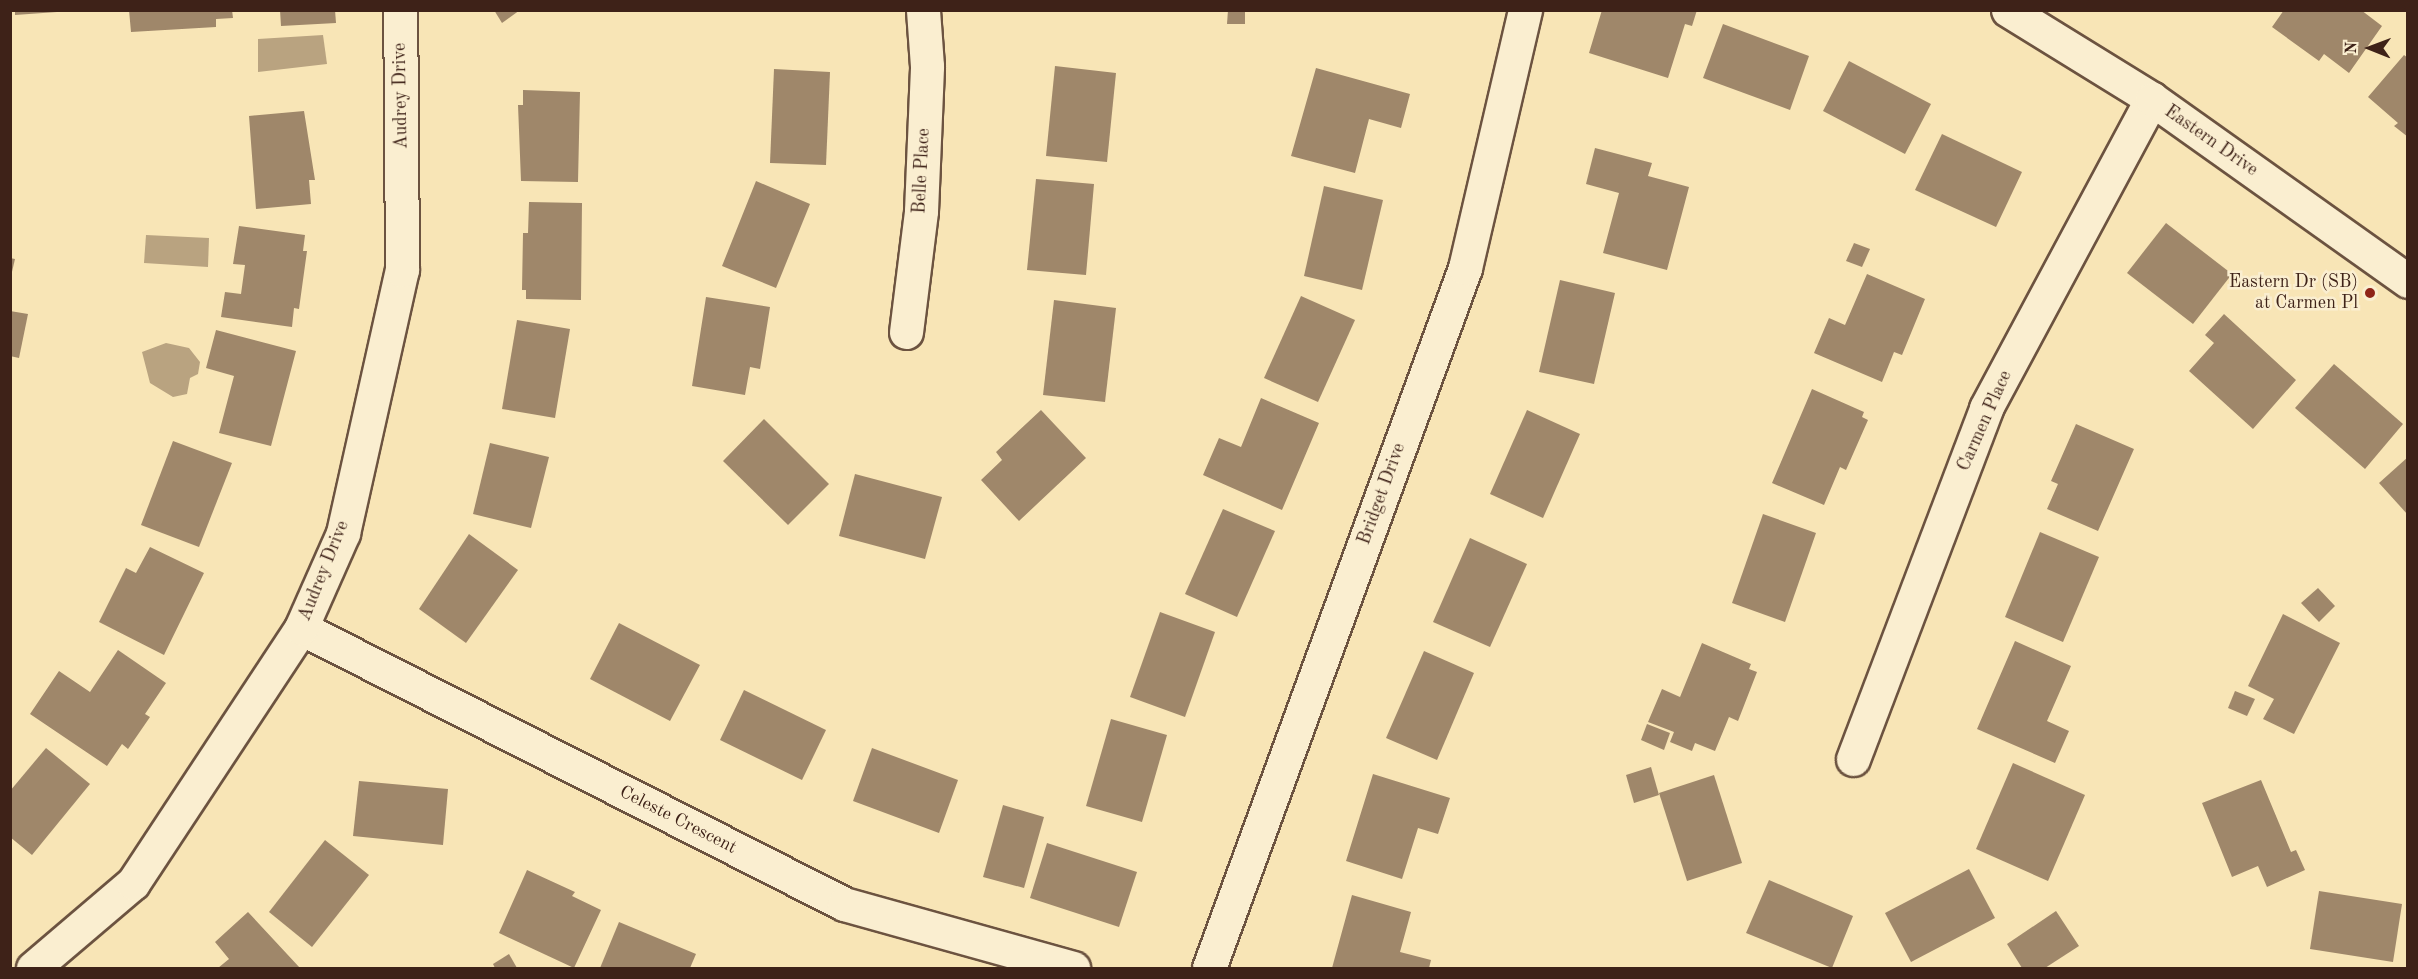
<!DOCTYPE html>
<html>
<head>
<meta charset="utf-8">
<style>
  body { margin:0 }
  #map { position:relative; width:2418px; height:979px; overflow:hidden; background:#f8e5b6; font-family:"Old Standard TT",serif }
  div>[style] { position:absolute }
  .water>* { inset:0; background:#b9a380 }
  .building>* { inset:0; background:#9f876a }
  .roads { filter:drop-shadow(2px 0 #6c5340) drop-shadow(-2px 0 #6c5340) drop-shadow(0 2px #6c5340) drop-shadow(0 -2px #6c5340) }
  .minor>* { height:33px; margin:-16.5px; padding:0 16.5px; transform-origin:16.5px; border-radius:16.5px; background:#faeed0 }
  .tertiary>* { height:33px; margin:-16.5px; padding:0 16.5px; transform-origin:16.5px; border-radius:16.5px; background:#faeed0 }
  .dots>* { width:16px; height:16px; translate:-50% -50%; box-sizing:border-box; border:3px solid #faeed0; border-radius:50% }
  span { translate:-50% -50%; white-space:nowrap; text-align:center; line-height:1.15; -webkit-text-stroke:5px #faeed0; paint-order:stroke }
  .street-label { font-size:18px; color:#3e2218 }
  .poi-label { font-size:18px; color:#3e2218 }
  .right { translate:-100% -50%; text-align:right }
  .frame { position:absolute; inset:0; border:12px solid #3e2218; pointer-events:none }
  .north { position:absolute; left:2340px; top:18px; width:60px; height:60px; -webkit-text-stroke:4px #faeed0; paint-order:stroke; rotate:271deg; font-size:16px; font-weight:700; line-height:24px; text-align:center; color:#3e2218 }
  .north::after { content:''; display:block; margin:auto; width:21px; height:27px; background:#3e2218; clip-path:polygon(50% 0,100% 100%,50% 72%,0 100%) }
</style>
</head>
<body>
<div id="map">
  <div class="water">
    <i style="clip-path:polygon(323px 35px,327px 64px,258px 72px,258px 39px)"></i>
    <i style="clip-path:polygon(146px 235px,209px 238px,208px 267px,144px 263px)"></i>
    <i style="clip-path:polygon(166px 343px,189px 348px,200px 362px,198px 374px,190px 378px,187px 394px,173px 397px,150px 383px,142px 352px)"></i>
  </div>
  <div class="building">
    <i style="clip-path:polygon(15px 10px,57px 10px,57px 12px,15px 15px)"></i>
    <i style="clip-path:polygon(129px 10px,232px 10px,233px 18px,216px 19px,216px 27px,131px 32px)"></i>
    <i style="clip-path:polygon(280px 10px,335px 10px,336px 23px,281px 26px)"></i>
    <i style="clip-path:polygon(494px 10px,520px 10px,502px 23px)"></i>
    <i style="clip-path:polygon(1228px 10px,1245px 10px,1245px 24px,1227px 24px)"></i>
    <i style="clip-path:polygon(1602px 10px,1697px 10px,1692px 26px,1685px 24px,1668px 78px,1589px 53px)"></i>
    <i style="clip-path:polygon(2284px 10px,2361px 10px,2382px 26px,2349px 73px,2324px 54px,2319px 61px,2272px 27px)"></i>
    <i style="clip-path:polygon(1723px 24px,1809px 56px,1790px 110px,1703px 78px)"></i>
    <i style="clip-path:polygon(2404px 55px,2408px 58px,2408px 137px,2394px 126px,2398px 123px,2368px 97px)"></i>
    <i style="clip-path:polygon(1849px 61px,1931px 104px,1905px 154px,1823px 111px)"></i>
    <i style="clip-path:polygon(1055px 66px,1116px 73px,1107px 162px,1046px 156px)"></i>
    <i style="clip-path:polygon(1316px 68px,1410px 94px,1401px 128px,1369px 119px,1355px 173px,1291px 156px)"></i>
    <i style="clip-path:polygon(774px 69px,830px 72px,826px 165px,770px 163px)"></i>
    <i style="clip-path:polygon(523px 90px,580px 92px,578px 182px,521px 181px,518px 105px,523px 105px)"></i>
    <i style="clip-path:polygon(304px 111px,315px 180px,309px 180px,311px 204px,256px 209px,249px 116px)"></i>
    <i style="clip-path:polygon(1942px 134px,2022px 172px,1996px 227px,1915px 190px)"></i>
    <i style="clip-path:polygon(1595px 148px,1652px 163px,1648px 176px,1689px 187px,1667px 270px,1603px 253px,1619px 193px,1586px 184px)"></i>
    <i style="clip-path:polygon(1036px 179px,1094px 184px,1086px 275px,1027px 270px)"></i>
    <i style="clip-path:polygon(756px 181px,810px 204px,776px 288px,722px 266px)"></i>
    <i style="clip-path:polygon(1324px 186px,1383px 200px,1362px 290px,1304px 276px)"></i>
    <i style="clip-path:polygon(529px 202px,582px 203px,581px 300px,526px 299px,526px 290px,522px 290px,523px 233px,528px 233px)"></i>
    <i style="clip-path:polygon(2166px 223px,2232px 274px,2193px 324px,2127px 273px)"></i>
    <i style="clip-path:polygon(239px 226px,305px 235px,303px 251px,307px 251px,299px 309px,294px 308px,292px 327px,221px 317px,225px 292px,241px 294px,245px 265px,233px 264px)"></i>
    <i style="clip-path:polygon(1854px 243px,1870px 249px,1862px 267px,1846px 261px)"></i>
    <i style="clip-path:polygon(10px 258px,15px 259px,11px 276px,10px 276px)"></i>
    <i style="clip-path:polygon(1867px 274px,1925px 299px,1902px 355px,1894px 352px,1882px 382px,1814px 353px,1829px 318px,1845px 325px)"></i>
    <i style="clip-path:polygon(1560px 280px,1615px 293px,1594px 384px,1539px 372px)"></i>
    <i style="clip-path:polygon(1301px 296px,1355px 320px,1318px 402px,1264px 378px)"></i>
    <i style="clip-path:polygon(706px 297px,770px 307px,760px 369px,750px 367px,745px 395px,692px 386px)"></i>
    <i style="clip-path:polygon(1054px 300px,1116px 308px,1105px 402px,1043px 395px)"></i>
    <i style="clip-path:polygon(10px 311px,28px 314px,19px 358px,10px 356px)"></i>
    <i style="clip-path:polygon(2224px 314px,2296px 380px,2253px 429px,2189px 371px,2214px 343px,2205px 335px)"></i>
    <i style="clip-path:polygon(517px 320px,570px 329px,555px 418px,502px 409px)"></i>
    <i style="clip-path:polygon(216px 330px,296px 351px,271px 446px,219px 433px,234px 376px,206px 368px)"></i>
    <i style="clip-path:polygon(2334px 364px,2403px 424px,2365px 469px,2295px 408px)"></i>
    <i style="clip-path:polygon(1812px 389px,1864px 412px,1862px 417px,1868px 420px,1846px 470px,1840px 467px,1824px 505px,1772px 483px)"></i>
    <i style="clip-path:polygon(1261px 398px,1319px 423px,1282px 510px,1203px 475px,1219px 438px,1241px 447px)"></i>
    <i style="clip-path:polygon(1041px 410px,1086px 458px,1019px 521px,981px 480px,1002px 460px,996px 452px)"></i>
    <i style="clip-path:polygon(1527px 410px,1580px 434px,1543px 518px,1490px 494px)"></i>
    <i style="clip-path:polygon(764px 419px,829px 484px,788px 525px,723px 461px)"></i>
    <i style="clip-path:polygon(2076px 424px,2134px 449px,2098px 531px,2047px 509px,2058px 484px,2051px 481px)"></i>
    <i style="clip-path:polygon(173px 441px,232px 463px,199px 547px,141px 525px)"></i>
    <i style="clip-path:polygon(490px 443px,549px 457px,531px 528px,473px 514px)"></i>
    <i style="clip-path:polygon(2408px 457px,2408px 515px,2379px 483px)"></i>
    <i style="clip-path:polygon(855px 474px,942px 497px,925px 559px,839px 536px)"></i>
    <i style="clip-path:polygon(1223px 509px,1275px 531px,1237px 617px,1185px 594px)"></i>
    <i style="clip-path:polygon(1763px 514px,1816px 533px,1785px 622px,1732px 603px)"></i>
    <i style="clip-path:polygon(2040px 532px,2099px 557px,2063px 642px,2005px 617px)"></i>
    <i style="clip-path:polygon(469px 534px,518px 570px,466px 643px,419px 609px)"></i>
    <i style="clip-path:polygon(1470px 538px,1527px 564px,1490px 647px,1433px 622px)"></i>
    <i style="clip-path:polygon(150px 547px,204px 573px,164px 655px,99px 622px,126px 568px,136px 573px)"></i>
    <i style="clip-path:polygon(2318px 588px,2335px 606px,2319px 622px,2301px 603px)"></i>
    <i style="clip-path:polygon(1160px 612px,1215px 632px,1185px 717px,1130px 697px)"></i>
    <i style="clip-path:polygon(2283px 614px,2340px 643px,2294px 734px,2263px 719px,2274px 699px,2248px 686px)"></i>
    <i style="clip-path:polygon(619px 623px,700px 665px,670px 721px,590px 679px)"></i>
    <i style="clip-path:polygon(2015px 641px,2071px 666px,2047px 721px,2069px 731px,2055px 763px,1977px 729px)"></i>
    <i style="clip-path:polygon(1702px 643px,1751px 664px,1749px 669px,1757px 672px,1738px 721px,1729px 717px,1715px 751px,1695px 743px,1692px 751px,1670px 742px,1674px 732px,1648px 722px,1662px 689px,1680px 697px)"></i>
    <i style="clip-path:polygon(118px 650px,166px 683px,145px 714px,150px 717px,128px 749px,122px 744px,107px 766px,30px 714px,59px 671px,90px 692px)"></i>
    <i style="clip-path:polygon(1424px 651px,1474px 673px,1437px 760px,1386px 738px)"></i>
    <i style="clip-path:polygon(744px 690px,826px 730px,802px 780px,720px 740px)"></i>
    <i style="clip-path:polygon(2235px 691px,2255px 699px,2247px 716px,2228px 708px)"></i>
    <i style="clip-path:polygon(1111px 719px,1167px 735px,1142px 822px,1086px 806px)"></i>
    <i style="clip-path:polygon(1647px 724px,1670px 733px,1664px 750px,1641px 740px)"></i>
    <i style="clip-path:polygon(46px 748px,90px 784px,32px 855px,10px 837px,10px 791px)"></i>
    <i style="clip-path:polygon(872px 748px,958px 780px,939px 833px,853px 801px)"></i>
    <i style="clip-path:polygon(2013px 763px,2085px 795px,2048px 881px,1976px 849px)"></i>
    <i style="clip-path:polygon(1651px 767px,1659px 795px,1634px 803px,1626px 775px)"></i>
    <i style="clip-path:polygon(1373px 774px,1450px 798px,1438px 834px,1418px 828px,1402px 879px,1346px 861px)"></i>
    <i style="clip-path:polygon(1714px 775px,1742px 863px,1687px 881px,1659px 793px)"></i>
    <i style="clip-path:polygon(2261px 780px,2291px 852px,2296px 850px,2305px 870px,2267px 887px,2258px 866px,2232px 877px,2202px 803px)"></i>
    <i style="clip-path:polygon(359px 781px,448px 789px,443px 845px,353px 836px)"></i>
    <i style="clip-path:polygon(1003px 805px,1044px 817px,1024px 888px,983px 877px)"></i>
    <i style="clip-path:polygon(325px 840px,369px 875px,312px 947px,269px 912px)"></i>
    <i style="clip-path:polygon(1047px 843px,1137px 872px,1119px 927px,1030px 898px)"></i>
    <i style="clip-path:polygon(1969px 869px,1995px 918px,1911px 962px,1885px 913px)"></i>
    <i style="clip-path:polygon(527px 870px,575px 892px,572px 896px,601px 910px,574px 968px,499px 933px)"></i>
    <i style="clip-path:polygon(1769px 880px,1853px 916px,1832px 968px,1746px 933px)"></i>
    <i style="clip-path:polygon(2319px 891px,2402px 904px,2393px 962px,2310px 949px)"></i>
    <i style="clip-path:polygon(1352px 895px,1411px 912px,1400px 952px,1431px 960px,1429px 968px,1332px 968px)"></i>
    <i style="clip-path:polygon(2056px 911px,2079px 946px,2045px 968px,2022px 968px,2007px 944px)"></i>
    <i style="clip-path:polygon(248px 912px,300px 968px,218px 968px,229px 959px,215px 942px)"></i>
    <i style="clip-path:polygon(619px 922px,696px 954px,690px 968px,600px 968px)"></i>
    <i style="clip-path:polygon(509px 954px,517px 968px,495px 968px,493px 964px)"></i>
  </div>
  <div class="roads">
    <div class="minor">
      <i style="left:906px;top:332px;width:122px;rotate:-82.9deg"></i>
      <i style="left:921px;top:211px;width:145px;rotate:-87.6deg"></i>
      <i style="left:927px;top:66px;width:56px;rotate:-94.1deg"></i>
      <i style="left:301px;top:628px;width:609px;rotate:26.94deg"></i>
      <i style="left:844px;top:904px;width:238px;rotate:15.6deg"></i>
      <i style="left:1853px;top:759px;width:375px;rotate:-69.2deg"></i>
      <i style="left:1986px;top:408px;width:351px;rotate:-61.8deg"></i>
      <i style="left:33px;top:968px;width:131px;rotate:-40.4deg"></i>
      <i style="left:133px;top:883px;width:305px;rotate:-56.6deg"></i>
      <i style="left:301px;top:628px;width:104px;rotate:-66.1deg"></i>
      <i style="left:343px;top:533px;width:270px;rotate:-77.4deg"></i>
      <i style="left:402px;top:270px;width:260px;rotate:-90.4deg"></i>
      <i style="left:1209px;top:968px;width:745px;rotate:-69.91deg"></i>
      <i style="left:1465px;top:268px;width:265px;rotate:-76.9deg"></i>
    </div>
    <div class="tertiary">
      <i style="left:2008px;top:10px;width:169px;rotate:31.7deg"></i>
      <i style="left:2152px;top:99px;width:314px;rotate:35.4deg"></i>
    </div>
  </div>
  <div class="dots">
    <i style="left:2370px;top:293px;background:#8f2418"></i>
  </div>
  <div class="street-label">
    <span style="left:401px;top:96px;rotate:-91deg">Audrey Drive</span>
    <span style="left:2211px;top:141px;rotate:35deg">Eastern Drive</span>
    <span style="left:922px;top:171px;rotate:-87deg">Belle Place</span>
    <span style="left:1985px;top:421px;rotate:-66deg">Carmen Place</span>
    <span style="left:1382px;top:494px;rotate:-70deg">Bridget Drive</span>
    <span style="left:324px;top:571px;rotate:-68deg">Audrey Drive</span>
    <span style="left:678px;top:820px;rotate:27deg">Celeste Crescent</span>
  </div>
  <div class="poi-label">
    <span class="right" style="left:2358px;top:293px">Eastern Dr (SB)<br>at Carmen Pl</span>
  </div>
  <div class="frame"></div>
  <div class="north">N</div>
</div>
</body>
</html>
